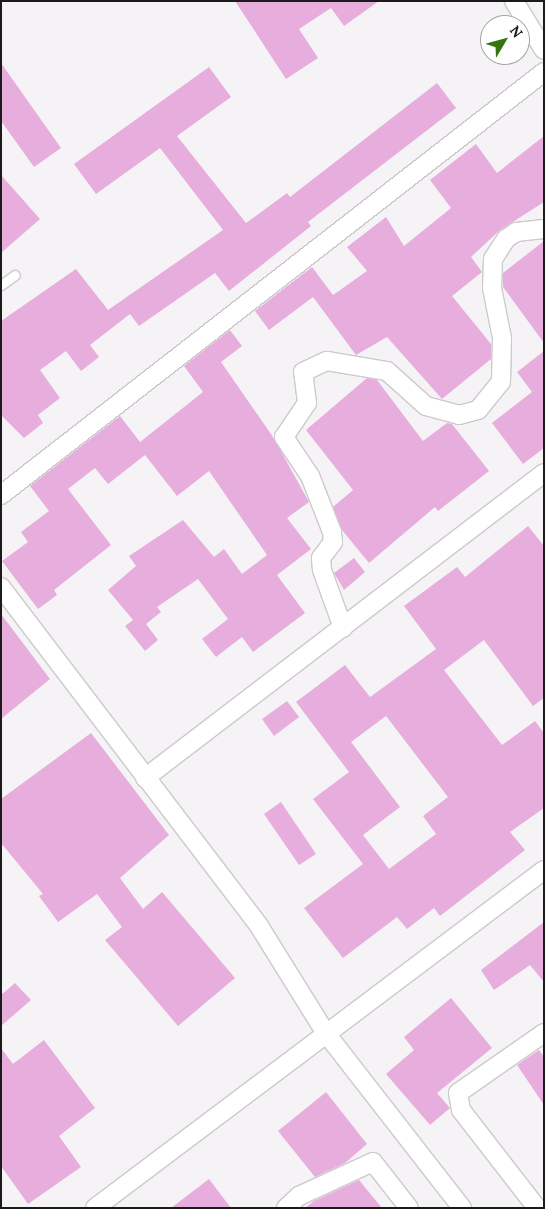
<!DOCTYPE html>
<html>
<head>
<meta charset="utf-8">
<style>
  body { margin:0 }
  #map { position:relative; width:545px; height:1209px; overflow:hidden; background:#f5f3f5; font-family:Lora,serif }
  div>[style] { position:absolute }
  .building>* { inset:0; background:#e7aedd }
  .roads { filter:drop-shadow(1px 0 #cccacc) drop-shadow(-1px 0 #cccacc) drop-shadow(0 1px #cccacc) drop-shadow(0 -1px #cccacc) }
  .service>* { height:9px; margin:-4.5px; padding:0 4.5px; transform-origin:4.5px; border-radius:4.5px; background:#fff }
  .minor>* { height:18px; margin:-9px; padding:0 9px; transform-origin:9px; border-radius:9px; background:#fff }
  span { translate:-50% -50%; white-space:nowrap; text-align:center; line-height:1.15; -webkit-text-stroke:5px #fff; paint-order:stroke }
  .frame { position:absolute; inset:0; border:2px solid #1c1b1c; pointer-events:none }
  .north { position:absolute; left:480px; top:15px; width:50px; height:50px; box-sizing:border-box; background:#fff; border:1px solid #a4a4a4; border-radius:50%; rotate:53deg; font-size:14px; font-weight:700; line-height:20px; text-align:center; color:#1c1b1c }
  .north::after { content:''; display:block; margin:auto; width:18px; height:22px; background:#36750e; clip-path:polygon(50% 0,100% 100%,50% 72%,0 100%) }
</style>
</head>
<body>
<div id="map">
  <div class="building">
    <i style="clip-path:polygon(235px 1px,379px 1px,344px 26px,331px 8px,299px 29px,318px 58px,286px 79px)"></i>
    <i style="clip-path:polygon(1px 63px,61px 148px,34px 167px,1px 121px)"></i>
    <i style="clip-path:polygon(209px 67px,231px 97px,177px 136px,246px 223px,287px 193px,290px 197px,437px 83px,456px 108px,308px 222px,311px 226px,229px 291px,215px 273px,139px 326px,130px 314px,90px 345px,99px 357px,81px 371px,66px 351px,40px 370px,60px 398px,38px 415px,43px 423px,24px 438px,1px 415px,1px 321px,76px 269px,108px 310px,223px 230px,160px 148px,96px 194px,74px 164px)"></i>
    <i style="clip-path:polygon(544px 136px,544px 202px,500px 230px,471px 257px,482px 272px,452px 296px,491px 344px,491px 359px,442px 399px,387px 337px,356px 355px,313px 297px,269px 330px,255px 311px,312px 267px,333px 295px,367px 271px,347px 247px,386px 217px,404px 246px,451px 208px,430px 180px,476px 144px,497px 173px)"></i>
    <i style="clip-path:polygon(1px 175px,40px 219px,1px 253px)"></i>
    <i style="clip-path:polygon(544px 241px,544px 343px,503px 287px,503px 273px)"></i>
    <i style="clip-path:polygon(230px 330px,242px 346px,221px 362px,273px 437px,309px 502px,287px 518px,311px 549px,277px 575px,305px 613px,253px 652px,242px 637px,216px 657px,202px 639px,228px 619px,198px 579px,157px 607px,161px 612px,146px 624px,158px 640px,145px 651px,125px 626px,133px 620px,108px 590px,136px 566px,129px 556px,183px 520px,214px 557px,224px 549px,242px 574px,267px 555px,209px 471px,177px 496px,145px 455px,108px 484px,95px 468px,68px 489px,111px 545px,54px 590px,57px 595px,38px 609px,2px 561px,28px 542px,21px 532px,49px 511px,30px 486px,120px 416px,140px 442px,203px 392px,184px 366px)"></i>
    <i style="clip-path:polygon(544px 351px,544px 448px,523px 464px,492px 423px,532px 392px,517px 372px)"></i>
    <i style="clip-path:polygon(367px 378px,377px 380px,423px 441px,447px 423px,452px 424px,489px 471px,438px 511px,435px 507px,369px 563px,342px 530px,333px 507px,353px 490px,306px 430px)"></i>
    <i style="clip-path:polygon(evenodd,528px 526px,544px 546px,544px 698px,533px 706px,484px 640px,444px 670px,502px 745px,535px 721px,544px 733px,544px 808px,510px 832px,525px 850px,440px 916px,434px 908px,407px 929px,397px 917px,343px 958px,304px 908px,363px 864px,313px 799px,349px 772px,296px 702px,345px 665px,370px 697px,436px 649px,404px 606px,457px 567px,465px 577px,528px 526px,386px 716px,448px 797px,423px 816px,436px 834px,389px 869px,363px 835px,400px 807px,351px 742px,386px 716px)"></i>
    <i style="clip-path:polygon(354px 558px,365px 572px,344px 590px,334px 573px)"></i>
    <i style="clip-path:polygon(1px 614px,50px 679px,1px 719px)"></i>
    <i style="clip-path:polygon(287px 701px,299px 717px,274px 736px,262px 719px)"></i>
    <i style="clip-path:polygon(91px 733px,169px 835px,120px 878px,143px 909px,162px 892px,235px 978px,178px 1026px,105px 940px,122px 927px,97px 894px,58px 922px,39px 896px,43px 894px,1px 843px,1px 799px)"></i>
    <i style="clip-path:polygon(281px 802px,316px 854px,299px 865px,264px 814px)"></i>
    <i style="clip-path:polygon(544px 922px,544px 982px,530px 965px,494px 990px,481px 970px)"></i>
    <i style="clip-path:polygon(15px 983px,31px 1000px,1px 1026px,1px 995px)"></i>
    <i style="clip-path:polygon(451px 998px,492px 1048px,437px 1093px,450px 1108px,430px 1125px,386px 1074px,414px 1050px,404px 1037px)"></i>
    <i style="clip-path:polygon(44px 1040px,95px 1108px,59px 1136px,81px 1167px,28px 1204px,1px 1166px,1px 1048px,13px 1064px)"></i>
    <i style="clip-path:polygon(539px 1050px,544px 1057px,544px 1105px,517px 1065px)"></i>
    <i style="clip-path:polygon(326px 1092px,367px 1144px,345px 1163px,315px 1177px,278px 1131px)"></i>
    <i style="clip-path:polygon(209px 1179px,231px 1208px,171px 1208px)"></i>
    <i style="clip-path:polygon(359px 1180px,382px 1208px,305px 1208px,314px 1201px)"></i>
  </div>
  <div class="roads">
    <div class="service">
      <i style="left:1px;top:285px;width:17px;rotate:-36deg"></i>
    </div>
    <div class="minor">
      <i style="left:514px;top:1px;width:57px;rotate:58.5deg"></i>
      <i style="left:1px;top:495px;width:688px;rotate:-37.92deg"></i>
      <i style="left:1px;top:587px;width:426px;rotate:52.7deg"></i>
      <i style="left:259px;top:926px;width:125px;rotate:58.1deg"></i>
      <i style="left:325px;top:1032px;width:223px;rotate:52.1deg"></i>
      <i style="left:343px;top:628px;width:62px;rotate:-109.9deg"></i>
      <i style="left:322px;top:570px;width:12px;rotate:-95deg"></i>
      <i style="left:321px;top:558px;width:20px;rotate:-53deg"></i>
      <i style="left:333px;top:542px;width:10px;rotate:-96deg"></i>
      <i style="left:332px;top:532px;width:60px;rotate:-111.4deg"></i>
      <i style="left:310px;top:476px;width:47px;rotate:-123.7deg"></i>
      <i style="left:284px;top:437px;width:41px;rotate:-55.9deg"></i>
      <i style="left:307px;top:403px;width:31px;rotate:-97deg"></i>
      <i style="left:303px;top:372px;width:26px;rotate:-25deg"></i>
      <i style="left:327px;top:361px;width:61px;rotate:9.5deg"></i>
      <i style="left:387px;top:371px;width:52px;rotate:41.9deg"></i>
      <i style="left:426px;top:406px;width:34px;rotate:15deg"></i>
      <i style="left:459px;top:415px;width:20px;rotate:-15deg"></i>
      <i style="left:478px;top:410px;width:36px;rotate:-51deg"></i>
      <i style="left:501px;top:382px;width:44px;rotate:-88.7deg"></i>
      <i style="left:502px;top:338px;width:51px;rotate:-101.3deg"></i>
      <i style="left:492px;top:288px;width:29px;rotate:-88deg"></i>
      <i style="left:493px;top:259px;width:24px;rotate:-57deg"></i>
      <i style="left:506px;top:239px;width:12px;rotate:-35deg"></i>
      <i style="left:516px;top:232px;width:28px;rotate:-6deg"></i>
      <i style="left:145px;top:778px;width:502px;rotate:-37.39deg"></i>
      <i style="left:95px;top:1208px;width:562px;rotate:-36.97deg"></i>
      <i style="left:286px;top:1208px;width:18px;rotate:-43deg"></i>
      <i style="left:299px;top:1196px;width:81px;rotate:-24.7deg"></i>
      <i style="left:373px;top:1162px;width:58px;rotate:52deg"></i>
      <i style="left:537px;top:1208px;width:124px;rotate:-127.8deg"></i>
      <i style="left:461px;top:1110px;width:17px;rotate:-100deg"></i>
      <i style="left:458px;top:1093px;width:105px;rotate:-34.9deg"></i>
    </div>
  </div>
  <div class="frame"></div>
  <div class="north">N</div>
</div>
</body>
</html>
